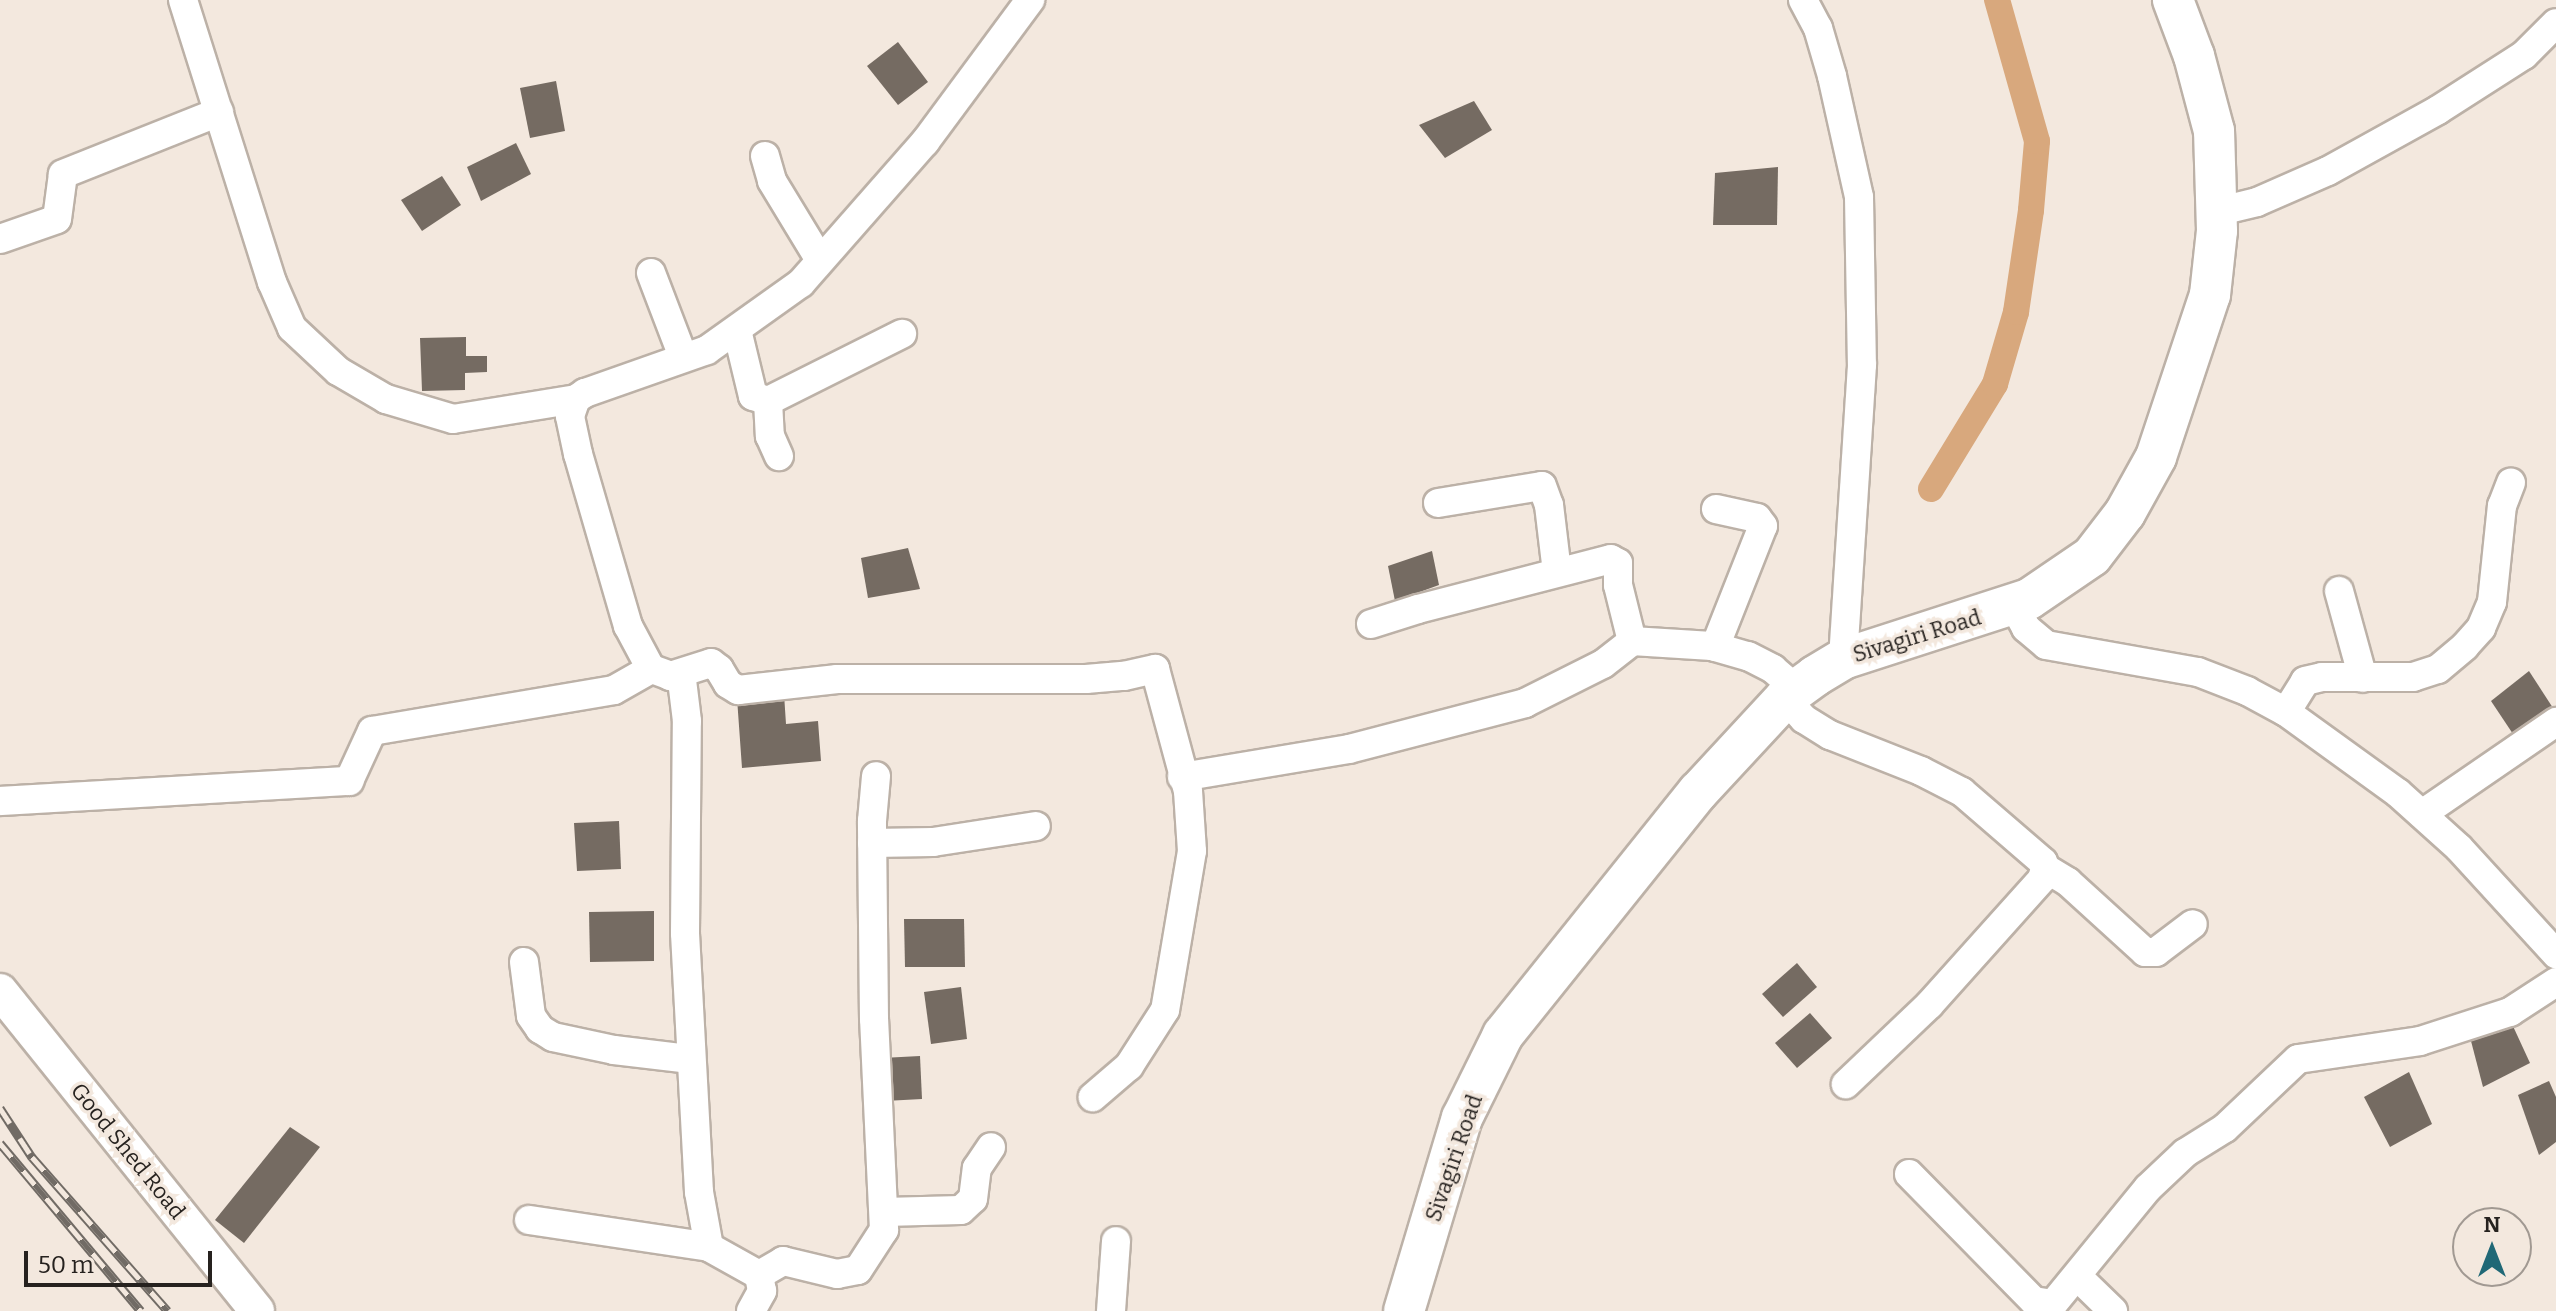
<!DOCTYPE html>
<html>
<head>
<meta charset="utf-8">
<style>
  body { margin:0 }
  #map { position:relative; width:2556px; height:1311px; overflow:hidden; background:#f3e8de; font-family:Bitter,serif }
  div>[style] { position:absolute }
  .canal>* { height:26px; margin:-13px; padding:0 13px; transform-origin:13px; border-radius:13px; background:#d8a87d }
  .building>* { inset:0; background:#756b62 }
  .roads { filter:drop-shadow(2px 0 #bcb1a7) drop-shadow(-2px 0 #bcb1a7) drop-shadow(0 2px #bcb1a7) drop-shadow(0 -2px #bcb1a7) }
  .minor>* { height:28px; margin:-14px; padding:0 14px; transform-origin:14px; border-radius:14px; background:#fff }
  .tertiary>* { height:34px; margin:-17px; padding:0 17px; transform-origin:17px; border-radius:17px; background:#fff }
  .secondary>* { height:40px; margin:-20px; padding:0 20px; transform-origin:20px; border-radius:20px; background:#fff }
  .rail>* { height:9px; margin-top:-4.5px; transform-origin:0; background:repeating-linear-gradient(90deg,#f3e8de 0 18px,#716b65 0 36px); box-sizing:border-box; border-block:2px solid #716b65 }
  span { translate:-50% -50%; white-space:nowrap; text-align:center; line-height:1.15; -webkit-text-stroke:7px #f3e8de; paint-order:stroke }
  .street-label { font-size:22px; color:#26221f }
  .north { position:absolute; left:2452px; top:1207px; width:80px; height:80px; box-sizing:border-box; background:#f3e8de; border:2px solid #a19992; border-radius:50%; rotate:0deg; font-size:22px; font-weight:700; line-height:32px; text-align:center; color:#26221f }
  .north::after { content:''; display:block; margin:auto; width:28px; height:36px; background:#206876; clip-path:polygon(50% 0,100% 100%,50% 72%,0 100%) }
  .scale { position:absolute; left:24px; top:1251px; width:188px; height:36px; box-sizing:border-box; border:4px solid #26221f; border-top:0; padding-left:10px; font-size:24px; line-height:28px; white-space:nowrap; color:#26221f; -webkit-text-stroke:6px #f3e8de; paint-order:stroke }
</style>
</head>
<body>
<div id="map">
  <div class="canal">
    <i style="left:1931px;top:489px;width:123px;rotate:-58.6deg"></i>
    <i style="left:1995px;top:384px;width:75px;rotate:-73.7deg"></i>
    <i style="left:2016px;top:312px;width:103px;rotate:-81.6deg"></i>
    <i style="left:2031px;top:210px;width:69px;rotate:-85deg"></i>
    <i style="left:2037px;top:141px;width:147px;rotate:-105.8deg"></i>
  </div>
  <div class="building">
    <i style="clip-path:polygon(898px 42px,928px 82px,898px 105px,867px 66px)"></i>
    <i style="clip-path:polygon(556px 81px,565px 131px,530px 138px,520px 88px)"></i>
    <i style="clip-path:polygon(1474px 101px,1492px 130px,1445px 158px,1419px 125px)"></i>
    <i style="clip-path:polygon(516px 143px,531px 174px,481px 201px,467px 167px)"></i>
    <i style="clip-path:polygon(1778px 167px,1777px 225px,1713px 225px,1715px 173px)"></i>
    <i style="clip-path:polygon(442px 176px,461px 205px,422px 231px,401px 200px)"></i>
    <i style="clip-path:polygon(466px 337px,466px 356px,487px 356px,487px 372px,465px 373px,465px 390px,422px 391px,420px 338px)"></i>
    <i style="clip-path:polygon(908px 548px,920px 589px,868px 598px,861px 558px)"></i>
    <i style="clip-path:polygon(1432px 551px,1439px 585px,1395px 601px,1388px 566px)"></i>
    <i style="clip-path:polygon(2529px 671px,2553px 708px,2513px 734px,2491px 701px)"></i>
    <i style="clip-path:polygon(784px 694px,786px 724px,818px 721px,821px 761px,742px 768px,737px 698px)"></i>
    <i style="clip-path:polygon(619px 821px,621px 869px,577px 871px,574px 823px)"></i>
    <i style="clip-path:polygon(654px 911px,654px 961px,590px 962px,589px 912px)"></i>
    <i style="clip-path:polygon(904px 919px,964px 919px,965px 967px,905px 967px)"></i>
    <i style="clip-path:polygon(1797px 963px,1817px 987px,1783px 1017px,1762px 994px)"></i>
    <i style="clip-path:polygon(961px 987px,967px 1039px,931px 1044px,924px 992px)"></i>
    <i style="clip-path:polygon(1810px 1013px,1832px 1038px,1797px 1068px,1775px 1043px)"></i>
    <i style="clip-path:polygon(2512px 1024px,2530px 1063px,2483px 1087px,2471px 1041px)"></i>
    <i style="clip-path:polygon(920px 1056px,922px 1099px,885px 1101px,882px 1058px)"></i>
    <i style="clip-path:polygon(2409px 1072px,2432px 1124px,2390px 1147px,2364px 1097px)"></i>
    <i style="clip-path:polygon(2549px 1081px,2556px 1097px,2556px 1142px,2539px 1155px,2518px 1095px)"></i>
    <i style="clip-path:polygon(290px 1127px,320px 1147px,244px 1243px,215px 1220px)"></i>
  </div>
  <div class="roads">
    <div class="minor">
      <i style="left:183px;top:0;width:296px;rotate:72.5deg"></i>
      <i style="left:272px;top:282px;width:50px;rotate:66.5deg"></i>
      <i style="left:292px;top:328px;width:63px;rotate:43.1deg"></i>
      <i style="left:338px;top:371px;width:56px;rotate:30.3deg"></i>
      <i style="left:386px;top:399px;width:70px;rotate:16.6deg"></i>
      <i style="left:453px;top:419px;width:125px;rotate:-9.2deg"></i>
      <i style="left:1803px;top:0;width:32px;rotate:62deg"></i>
      <i style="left:1818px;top:28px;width:50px;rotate:73.7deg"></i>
      <i style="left:1832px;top:76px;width:124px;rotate:77.4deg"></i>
      <i style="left:1859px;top:197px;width:168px;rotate:89deg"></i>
      <i style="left:1862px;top:365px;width:295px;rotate:93.7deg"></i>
      <i style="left:765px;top:156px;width:26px;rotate:74deg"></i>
      <i style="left:772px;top:181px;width:92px;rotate:58.7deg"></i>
      <i style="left:2216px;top:212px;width:42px;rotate:-13.7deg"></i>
      <i style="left:2257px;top:202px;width:77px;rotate:-23.6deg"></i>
      <i style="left:2328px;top:171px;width:126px;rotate:-29deg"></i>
      <i style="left:2438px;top:110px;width:102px;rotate:-32.6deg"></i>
      <i style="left:2524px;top:55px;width:45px;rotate:-45deg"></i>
      <i style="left:0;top:239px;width:60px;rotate:-19.3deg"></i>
      <i style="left:57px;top:219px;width:45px;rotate:-82.4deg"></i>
      <i style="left:63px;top:174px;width:168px;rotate:-21.7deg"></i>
      <i style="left:651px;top:273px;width:90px;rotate:69.1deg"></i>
      <i style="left:737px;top:330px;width:68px;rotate:76.4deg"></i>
      <i style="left:753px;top:396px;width:16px;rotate:18deg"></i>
      <i style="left:768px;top:401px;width:150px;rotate:-26.6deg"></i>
      <i style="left:768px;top:401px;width:35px;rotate:87deg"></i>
      <i style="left:770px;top:436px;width:22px;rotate:66deg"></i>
      <i style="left:1438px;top:503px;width:105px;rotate:-9.3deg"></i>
      <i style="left:1542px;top:486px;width:20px;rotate:70deg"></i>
      <i style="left:1549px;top:505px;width:67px;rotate:83.2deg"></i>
      <i style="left:2339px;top:591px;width:90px;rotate:74.6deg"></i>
      <i style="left:2014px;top:606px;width:25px;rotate:61deg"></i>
      <i style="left:2026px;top:628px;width:26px;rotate:40deg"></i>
      <i style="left:2046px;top:645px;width:154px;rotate:10.1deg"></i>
      <i style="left:2198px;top:672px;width:53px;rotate:21.2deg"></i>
      <i style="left:2247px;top:691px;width:44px;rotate:28.3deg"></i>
      <i style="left:2286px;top:712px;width:138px;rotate:35.9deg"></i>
      <i style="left:2398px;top:793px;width:82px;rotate:42deg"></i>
      <i style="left:2459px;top:848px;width:144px;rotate:47.5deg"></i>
      <i style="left:1371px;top:624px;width:49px;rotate:-17.7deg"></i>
      <i style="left:1418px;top:609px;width:199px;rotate:-14.5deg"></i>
      <i style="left:1611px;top:559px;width:8px;rotate:30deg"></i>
      <i style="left:1618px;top:563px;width:22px;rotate:90deg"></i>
      <i style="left:1618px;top:585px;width:58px;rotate:76deg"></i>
      <i style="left:1715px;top:647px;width:130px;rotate:-68.4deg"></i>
      <i style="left:1763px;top:526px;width:10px;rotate:-127deg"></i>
      <i style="left:1757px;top:518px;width:42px;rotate:-167.6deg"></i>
      <i style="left:670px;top:676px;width:43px;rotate:-17.6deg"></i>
      <i style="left:711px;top:663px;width:10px;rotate:37deg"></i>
      <i style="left:719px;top:669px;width:17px;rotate:59deg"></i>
      <i style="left:728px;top:684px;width:12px;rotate:31deg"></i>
      <i style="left:738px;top:690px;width:100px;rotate:-6.3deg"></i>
      <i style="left:837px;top:679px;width:249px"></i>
      <i style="left:1086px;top:679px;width:38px;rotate:-5deg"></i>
      <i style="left:1124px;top:676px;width:32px;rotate:-13deg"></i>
      <i style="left:1155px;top:669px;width:126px;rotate:74.9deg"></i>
      <i style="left:1188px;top:791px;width:60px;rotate:86.2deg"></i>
      <i style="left:1192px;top:851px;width:161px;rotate:99.6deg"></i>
      <i style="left:1165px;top:1010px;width:67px;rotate:122.7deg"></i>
      <i style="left:1129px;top:1066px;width:48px;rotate:139.3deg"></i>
      <i style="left:1785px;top:698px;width:28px;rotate:48deg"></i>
      <i style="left:1804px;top:719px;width:31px;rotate:32deg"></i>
      <i style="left:1830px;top:735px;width:98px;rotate:21.6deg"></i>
      <i style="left:1921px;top:771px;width:46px;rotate:27.1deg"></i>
      <i style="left:1962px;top:792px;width:107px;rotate:40.8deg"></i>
      <i style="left:2043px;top:862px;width:6px;rotate:72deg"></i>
      <i style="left:2045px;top:868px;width:11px;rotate:105deg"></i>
      <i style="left:2042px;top:879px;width:169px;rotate:131.9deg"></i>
      <i style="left:1929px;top:1005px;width:115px;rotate:136.4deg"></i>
      <i style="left:2286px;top:712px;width:36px;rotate:-58deg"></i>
      <i style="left:2305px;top:681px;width:17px;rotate:-13deg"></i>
      <i style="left:2322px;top:677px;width:91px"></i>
      <i style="left:2413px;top:677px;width:26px;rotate:-18deg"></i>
      <i style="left:2438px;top:669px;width:35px;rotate:-40deg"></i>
      <i style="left:2465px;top:646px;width:24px;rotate:-48deg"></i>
      <i style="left:2481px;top:628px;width:28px;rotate:-67deg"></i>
      <i style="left:2492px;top:602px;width:97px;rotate:-84.1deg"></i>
      <i style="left:2502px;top:506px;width:25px;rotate:-69deg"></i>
      <i style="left:1182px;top:777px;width:169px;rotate:-9.5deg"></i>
      <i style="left:1349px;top:749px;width:182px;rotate:-14.6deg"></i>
      <i style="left:1525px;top:703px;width:87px;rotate:-26.6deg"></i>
      <i style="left:1603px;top:664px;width:37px;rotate:-38deg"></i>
      <i style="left:1632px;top:641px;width:80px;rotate:3.6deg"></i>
      <i style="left:1712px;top:646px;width:37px;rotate:16deg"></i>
      <i style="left:1748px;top:656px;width:28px;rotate:27deg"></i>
      <i style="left:1773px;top:669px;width:30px;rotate:41deg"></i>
      <i style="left:0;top:801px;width:350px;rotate:-3.3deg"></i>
      <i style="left:349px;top:781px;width:55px;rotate:-65.3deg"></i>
      <i style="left:372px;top:731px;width:245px;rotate:-9.6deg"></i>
      <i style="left:614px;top:690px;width:43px;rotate:-29.6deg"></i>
      <i style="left:2422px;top:814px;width:163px;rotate:-34.5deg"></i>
      <i style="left:872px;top:843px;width:61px;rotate:-0.9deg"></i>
      <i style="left:933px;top:842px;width:104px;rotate:-8.8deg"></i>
      <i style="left:2045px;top:868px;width:27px;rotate:31deg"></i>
      <i style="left:2068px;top:882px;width:104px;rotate:42.3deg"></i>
      <i style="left:2145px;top:952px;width:11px"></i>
      <i style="left:2156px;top:952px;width:46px;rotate:-37.1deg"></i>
      <i style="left:524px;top:962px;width:54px;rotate:82.6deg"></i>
      <i style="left:531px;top:1016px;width:16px;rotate:55deg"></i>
      <i style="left:540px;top:1029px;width:15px;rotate:32deg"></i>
      <i style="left:553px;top:1037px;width:62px;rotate:12deg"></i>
      <i style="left:614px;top:1050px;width:77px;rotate:6.8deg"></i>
      <i style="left:1909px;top:1174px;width:178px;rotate:45.5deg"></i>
      <i style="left:2034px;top:1301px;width:19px;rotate:9deg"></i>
      <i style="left:2053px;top:1304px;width:150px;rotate:-50.7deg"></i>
      <i style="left:2148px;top:1188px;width:51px;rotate:-43.4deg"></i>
      <i style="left:2185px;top:1153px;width:47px;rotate:-32deg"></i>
      <i style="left:2225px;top:1128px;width:100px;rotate:-43.4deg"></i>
      <i style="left:2298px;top:1059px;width:123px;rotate:-8.4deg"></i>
      <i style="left:2420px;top:1041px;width:95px;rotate:-17.9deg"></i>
      <i style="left:2510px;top:1012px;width:55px;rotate:-33.1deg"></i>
      <i style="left:884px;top:1212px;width:77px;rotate:-1.5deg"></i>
      <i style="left:961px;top:1210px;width:16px;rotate:-43deg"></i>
      <i style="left:973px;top:1199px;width:31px;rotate:-83deg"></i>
      <i style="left:977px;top:1168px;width:25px;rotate:-56deg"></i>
      <i style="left:529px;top:1220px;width:182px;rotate:8.5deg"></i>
      <i style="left:759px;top:1275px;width:28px;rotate:-30deg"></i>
      <i style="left:783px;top:1261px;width:56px;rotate:13.5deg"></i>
      <i style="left:837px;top:1274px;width:21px;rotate:-11deg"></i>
      <i style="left:858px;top:1270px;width:48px;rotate:-57deg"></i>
      <i style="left:884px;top:1230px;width:211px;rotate:-92.7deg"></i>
      <i style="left:874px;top:1019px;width:198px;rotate:-90.6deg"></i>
      <i style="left:872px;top:821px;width:45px;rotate:-84.9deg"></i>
      <i style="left:2078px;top:1277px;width:49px;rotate:44.2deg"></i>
      <i style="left:751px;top:1311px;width:23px;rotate:-61deg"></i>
      <i style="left:762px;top:1291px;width:16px;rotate:-101deg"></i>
      <i style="left:759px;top:1275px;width:57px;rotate:-150.8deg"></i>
      <i style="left:709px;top:1247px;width:56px;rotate:-100.3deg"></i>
      <i style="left:699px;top:1192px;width:259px;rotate:-93.1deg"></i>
      <i style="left:685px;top:933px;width:212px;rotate:-89.5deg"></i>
      <i style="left:687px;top:721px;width:41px;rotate:-97deg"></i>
      <i style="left:682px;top:680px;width:33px;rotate:-160deg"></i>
      <i style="left:651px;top:669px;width:49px;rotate:-118.1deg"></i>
      <i style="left:628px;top:626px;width:179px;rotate:-106.2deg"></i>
      <i style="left:578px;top:454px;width:39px;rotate:-102deg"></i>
      <i style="left:570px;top:416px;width:18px;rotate:-71deg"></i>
      <i style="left:576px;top:399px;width:11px;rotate:-34deg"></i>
      <i style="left:585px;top:393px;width:129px;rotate:-19.4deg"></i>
      <i style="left:707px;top:350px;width:115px;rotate:-35.5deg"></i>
      <i style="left:801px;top:283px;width:188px;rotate:-48.7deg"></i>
      <i style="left:925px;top:142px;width:177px;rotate:-53.5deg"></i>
      <i style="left:1111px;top:1311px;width:70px;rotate:-85.9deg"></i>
    </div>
    <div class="tertiary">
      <i style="left:0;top:991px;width:410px;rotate:51.2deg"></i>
    </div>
    <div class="secondary">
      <i style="left:1404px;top:1311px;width:202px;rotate:-73.3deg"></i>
      <i style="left:1462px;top:1118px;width:93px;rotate:-63.7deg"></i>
      <i style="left:1503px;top:1035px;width:312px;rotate:-51.3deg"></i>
      <i style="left:1698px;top:792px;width:128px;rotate:-47.2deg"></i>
      <i style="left:1785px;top:698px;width:37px;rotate:-36deg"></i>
      <i style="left:1815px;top:676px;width:33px;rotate:-31deg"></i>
      <i style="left:1843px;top:659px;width:195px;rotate:-17.9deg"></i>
      <i style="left:2029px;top:599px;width:76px;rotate:-34.3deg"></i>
      <i style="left:2092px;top:556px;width:54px;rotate:-52.5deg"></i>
      <i style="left:2125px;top:513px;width:64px;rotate:-61deg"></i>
      <i style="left:2156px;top:457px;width:171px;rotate:-71.6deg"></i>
      <i style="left:2210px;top:295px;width:64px;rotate:-83.8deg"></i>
      <i style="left:2217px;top:231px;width:100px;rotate:-91.7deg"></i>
      <i style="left:2214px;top:131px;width:78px;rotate:-104.9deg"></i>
      <i style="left:2194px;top:56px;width:60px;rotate:-110.6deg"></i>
    </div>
  </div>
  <div class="rail">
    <i style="left:0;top:1108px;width:59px;rotate:56.9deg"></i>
    <i style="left:32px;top:1157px;width:205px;rotate:48.6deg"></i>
    <i style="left:0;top:1143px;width:219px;rotate:50deg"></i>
  </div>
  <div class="street-label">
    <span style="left:1917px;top:636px;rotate:-17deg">Sivagiri Road</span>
    <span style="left:128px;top:1151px;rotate:51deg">Good Shed Road</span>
    <span style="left:1454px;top:1158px;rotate:-71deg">Sivagiri Road</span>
  </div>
  <div class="north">N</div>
  <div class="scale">50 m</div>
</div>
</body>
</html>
